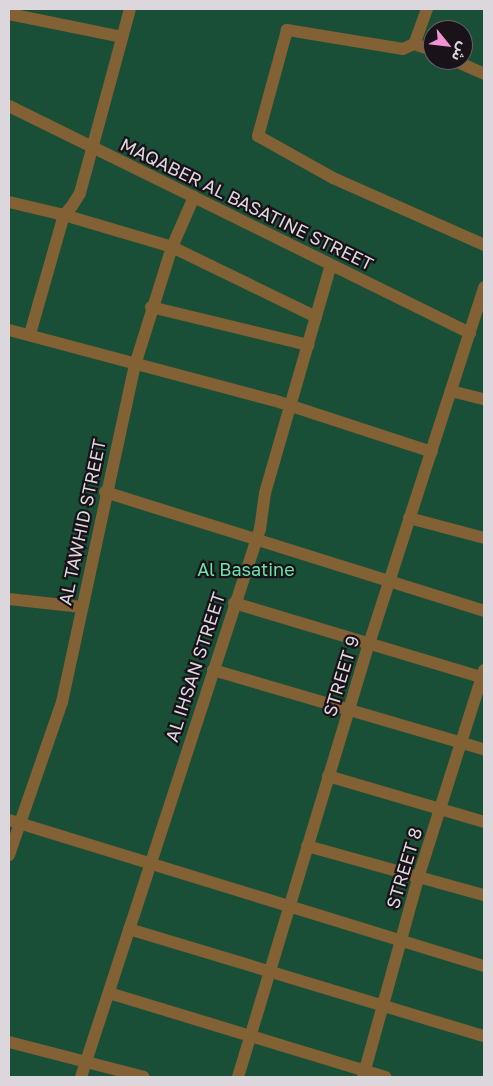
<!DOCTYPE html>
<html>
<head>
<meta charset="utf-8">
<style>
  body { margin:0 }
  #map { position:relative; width:493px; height:1086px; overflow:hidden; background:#221b23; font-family:"Golos Text","Noto Sans Arabic",sans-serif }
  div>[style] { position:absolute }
  .green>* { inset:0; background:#1a4f37 }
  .minor>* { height:12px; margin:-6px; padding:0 6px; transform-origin:6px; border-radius:6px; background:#826134 }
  span { translate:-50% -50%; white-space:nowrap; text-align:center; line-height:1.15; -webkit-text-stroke:4.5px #191219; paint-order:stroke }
  .street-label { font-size:18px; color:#dcd7dd }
  .park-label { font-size:18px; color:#69e1a9 }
  .frame { position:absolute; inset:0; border:10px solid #dcd7dd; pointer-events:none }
  .north { position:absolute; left:423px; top:20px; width:50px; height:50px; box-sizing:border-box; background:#191219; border:1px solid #676167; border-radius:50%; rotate:119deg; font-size:14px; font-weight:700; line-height:20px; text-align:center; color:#dcd7dd }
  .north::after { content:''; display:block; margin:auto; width:18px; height:22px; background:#f391d5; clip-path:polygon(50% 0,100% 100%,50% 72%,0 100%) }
</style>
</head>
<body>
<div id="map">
  <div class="green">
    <i style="clip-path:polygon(evenodd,9px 9px,484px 9px,484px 1077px,9px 1077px,9px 9px,433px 30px,463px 30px,463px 60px,433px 60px,433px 30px)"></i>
  </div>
  <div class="minor">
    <i style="left:427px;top:9px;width:37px;rotate:110deg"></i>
    <i style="left:414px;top:44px;width:20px;rotate:18deg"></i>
    <i style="left:9px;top:14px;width:115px;rotate:11.5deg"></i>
    <i style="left:414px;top:44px;width:12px;rotate:156deg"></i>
    <i style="left:403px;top:49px;width:118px;rotate:-170.7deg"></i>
    <i style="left:287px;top:30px;width:110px;rotate:105.3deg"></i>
    <i style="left:258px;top:136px;width:86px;rotate:29.2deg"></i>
    <i style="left:333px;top:178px;width:165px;rotate:23.9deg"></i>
    <i style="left:453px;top:60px;width:34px;rotate:24deg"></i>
    <i style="left:9px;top:106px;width:514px;rotate:26.22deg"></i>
    <i style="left:9px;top:202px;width:57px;rotate:13.3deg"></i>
    <i style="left:64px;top:215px;width:12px;rotate:-48deg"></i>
    <i style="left:72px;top:206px;width:15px;rotate:-58deg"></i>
    <i style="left:80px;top:193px;width:191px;rotate:-74.8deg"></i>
    <i style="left:151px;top:307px;width:162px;rotate:13.6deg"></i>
    <i style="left:9px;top:330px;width:273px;rotate:14.9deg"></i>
    <i style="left:273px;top:400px;width:167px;rotate:18.1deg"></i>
    <i style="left:30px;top:334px;width:124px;rotate:-74.1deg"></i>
    <i style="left:64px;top:215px;width:113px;rotate:16.5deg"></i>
    <i style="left:172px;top:247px;width:160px;rotate:25.9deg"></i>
    <i style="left:451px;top:391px;width:34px;rotate:14deg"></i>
    <i style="left:105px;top:492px;width:397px;rotate:17.4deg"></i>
    <i style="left:409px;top:518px;width:78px;rotate:14.9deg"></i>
    <i style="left:9px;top:599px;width:73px;rotate:6.3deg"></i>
    <i style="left:234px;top:603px;width:261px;rotate:16.7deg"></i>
    <i style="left:213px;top:670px;width:282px;rotate:16.3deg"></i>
    <i style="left:328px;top:776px;width:163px;rotate:16.4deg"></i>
    <i style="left:9px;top:820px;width:497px;rotate:17.1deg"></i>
    <i style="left:307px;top:846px;width:184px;rotate:15.5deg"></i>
    <i style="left:9px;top:855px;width:162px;rotate:-70.9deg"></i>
    <i style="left:62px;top:702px;width:345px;rotate:-77.8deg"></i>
    <i style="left:135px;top:365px;width:124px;rotate:-72.6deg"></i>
    <i style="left:172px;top:247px;width:55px;rotate:-66.3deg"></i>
    <i style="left:129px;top:929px;width:371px;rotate:16.8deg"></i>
    <i style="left:109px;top:993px;width:289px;rotate:16.9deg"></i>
    <i style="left:9px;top:1042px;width:139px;rotate:14.5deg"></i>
    <i style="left:81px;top:1077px;width:576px;rotate:-71.91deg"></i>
    <i style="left:260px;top:529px;width:36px;rotate:-82deg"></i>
    <i style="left:265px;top:493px;width:237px;rotate:-73.9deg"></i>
    <i style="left:238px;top:1077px;width:452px;rotate:-73.2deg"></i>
    <i style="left:369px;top:644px;width:375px;rotate:-72.1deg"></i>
    <i style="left:363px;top:1077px;width:210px;rotate:-74.5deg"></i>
    <i style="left:419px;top:875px;width:215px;rotate:-72.4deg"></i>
  </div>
  <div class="street-label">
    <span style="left:247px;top:204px;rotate:26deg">MAQABER AL BASATINE STREET</span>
    <span style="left:82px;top:522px;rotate:-78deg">AL TAWHID STREET</span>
    <span style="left:195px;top:667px;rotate:-72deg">AL IHSAN STREET</span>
    <span style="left:341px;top:676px;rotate:-73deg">STREET 9</span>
    <span style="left:404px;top:868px;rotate:-73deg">STREET 8</span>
  </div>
  <div class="park-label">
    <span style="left:246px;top:569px">Al Basatine</span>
  </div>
  <div class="frame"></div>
  <div class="north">ش</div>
</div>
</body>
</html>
